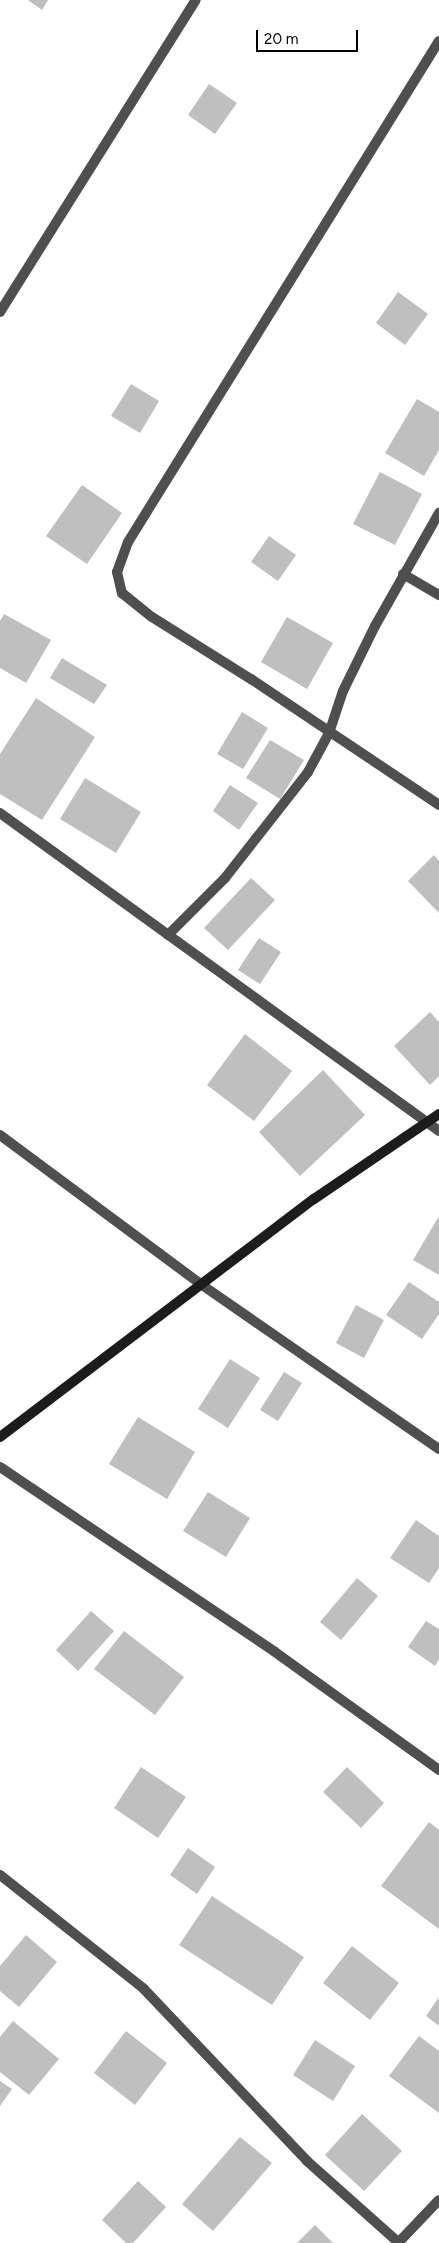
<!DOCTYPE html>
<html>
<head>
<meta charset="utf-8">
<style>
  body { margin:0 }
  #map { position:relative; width:439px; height:2243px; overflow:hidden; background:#fff; font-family:Figtree,sans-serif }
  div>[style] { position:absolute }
  .building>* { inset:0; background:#bfbfbf }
  .street>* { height:10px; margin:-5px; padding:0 5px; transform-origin:5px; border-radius:5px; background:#4f4f4f }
  .secondary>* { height:10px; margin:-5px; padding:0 5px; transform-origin:5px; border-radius:5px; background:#1c1c1c }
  span { translate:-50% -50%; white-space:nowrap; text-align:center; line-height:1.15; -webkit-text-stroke:5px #fff; paint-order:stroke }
  .scale { position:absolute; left:256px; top:30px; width:102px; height:22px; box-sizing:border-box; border:2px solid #000; border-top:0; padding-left:6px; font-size:15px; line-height:18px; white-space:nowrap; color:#000; -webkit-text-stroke:4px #fff; paint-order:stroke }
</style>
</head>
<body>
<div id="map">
  <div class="building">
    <i style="clip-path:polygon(28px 0,48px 0,42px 10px)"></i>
    <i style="clip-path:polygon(209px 84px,237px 103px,215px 134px,188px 115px)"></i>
    <i style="clip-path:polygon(398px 292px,428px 314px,405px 345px,376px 323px)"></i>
    <i style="clip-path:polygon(131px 384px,159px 401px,140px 433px,111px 416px)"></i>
    <i style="clip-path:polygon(417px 399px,439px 412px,439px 450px,424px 476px,385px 453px)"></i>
    <i style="clip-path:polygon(380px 472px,422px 494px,395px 545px,353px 524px)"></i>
    <i style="clip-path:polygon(82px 485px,122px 513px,87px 564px,46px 536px)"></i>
    <i style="clip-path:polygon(269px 536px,296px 555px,278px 581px,251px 562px)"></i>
    <i style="clip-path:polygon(4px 614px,51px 640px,26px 683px,0 668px,0 621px)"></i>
    <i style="clip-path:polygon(287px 617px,333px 643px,307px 689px,261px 662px)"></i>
    <i style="clip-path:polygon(62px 658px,107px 685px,94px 704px,50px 678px)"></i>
    <i style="clip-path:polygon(36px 698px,95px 737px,42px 820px,0 794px,0 754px)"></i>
    <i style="clip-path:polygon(242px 712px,268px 728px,243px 769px,217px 754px)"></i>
    <i style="clip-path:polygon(270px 740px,304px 760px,280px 799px,246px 778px)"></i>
    <i style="clip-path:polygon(85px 778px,141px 812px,116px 853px,60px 819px)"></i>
    <i style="clip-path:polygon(230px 785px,258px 803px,239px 830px,213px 811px)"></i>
    <i style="clip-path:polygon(434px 855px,439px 861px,439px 913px,408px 881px)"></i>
    <i style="clip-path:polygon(251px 878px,275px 900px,228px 950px,204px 928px)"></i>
    <i style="clip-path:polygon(259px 938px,281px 952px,260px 984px,238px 970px)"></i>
    <i style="clip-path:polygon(430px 1012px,439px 1022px,439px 1076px,430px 1085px,394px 1046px)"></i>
    <i style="clip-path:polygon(245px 1034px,292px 1071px,254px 1121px,207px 1085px)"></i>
    <i style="clip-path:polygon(323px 1070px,365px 1115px,300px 1176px,259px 1132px)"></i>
    <i style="clip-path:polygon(439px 1216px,439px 1275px,413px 1260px)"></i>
    <i style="clip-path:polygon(409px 1282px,439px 1302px,439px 1314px,422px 1339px,386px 1315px)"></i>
    <i style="clip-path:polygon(356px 1305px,384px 1320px,364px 1358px,336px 1343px)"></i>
    <i style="clip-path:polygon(230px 1359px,260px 1378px,228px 1428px,198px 1409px)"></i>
    <i style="clip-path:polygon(284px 1372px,302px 1383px,278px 1421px,260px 1410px)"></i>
    <i style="clip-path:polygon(138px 1417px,195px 1452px,167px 1499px,109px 1464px)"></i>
    <i style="clip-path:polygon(208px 1492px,250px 1518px,226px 1557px,183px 1531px)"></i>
    <i style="clip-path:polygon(416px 1520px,439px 1536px,439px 1568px,429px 1583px,390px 1558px)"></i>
    <i style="clip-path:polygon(357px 1578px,378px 1596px,341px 1640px,320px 1622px)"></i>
    <i style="clip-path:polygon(91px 1611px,114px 1631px,78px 1671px,56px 1650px)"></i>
    <i style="clip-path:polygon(426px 1621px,439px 1629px,439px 1659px,435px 1666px,408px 1647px)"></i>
    <i style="clip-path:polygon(124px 1631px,184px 1677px,155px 1715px,94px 1669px)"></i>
    <i style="clip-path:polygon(141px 1767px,186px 1797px,158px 1838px,114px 1808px)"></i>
    <i style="clip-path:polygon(347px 1767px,384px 1803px,361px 1828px,323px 1792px)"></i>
    <i style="clip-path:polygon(429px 1822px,439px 1830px,439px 1929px,381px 1886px)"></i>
    <i style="clip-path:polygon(188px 1848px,215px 1867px,197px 1894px,170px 1875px)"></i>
    <i style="clip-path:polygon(212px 1896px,304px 1957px,272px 2005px,179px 1945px)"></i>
    <i style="clip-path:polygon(26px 1935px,57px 1962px,19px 2007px,0 1991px,0 1966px)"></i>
    <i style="clip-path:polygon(352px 1946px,399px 1983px,370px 2020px,323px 1983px)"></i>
    <i style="clip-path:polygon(439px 1997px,439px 2026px,426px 2016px)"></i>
    <i style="clip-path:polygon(13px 2021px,59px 2059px,29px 2095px,0 2072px,0 2037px)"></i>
    <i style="clip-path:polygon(126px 2031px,167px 2063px,135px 2105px,94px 2073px)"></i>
    <i style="clip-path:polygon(419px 2036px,439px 2051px,439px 2113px,389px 2076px)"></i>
    <i style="clip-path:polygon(315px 2040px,355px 2066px,333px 2101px,293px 2075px)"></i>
    <i style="clip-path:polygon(0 2081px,12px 2089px,0 2106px)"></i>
    <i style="clip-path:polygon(362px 2114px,402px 2151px,364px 2191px,325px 2155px)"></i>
    <i style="clip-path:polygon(240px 2137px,272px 2163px,213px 2231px,182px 2204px)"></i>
    <i style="clip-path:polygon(138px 2181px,166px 2207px,133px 2243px,126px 2243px,102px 2220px)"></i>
    <i style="clip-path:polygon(315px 2225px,333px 2243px,297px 2243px)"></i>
  </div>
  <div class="street">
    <i style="left:439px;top:41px;width:590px;rotate:121.83deg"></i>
    <i style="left:128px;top:542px;width:32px;rotate:110deg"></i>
    <i style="left:117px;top:572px;width:22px;rotate:77deg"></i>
    <i style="left:122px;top:593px;width:38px;rotate:39deg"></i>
    <i style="left:152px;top:617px;width:117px;rotate:32.1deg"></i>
    <i style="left:251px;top:679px;width:226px;rotate:33.8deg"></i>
    <i style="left:0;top:312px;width:368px;rotate:-57.9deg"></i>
    <i style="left:403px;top:574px;width:42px;rotate:30.3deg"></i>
    <i style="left:0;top:813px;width:542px;rotate:35.92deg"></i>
    <i style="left:168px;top:935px;width:81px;rotate:-45deg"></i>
    <i style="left:225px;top:878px;width:135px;rotate:-51.9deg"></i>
    <i style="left:308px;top:772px;width:44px;rotate:-61.7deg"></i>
    <i style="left:329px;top:733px;width:44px;rotate:-71.6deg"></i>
    <i style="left:343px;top:691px;width:72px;rotate:-63.8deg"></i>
    <i style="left:375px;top:626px;width:130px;rotate:-60.5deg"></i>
    <i style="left:0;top:1135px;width:252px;rotate:36.6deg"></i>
    <i style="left:202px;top:1285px;width:288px;rotate:34.7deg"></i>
    <i style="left:0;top:1467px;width:331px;rotate:33.9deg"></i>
    <i style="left:275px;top:1652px;width:202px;rotate:35.7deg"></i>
    <i style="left:0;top:1875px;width:182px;rotate:38.3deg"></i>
    <i style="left:143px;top:1988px;width:238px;rotate:46.5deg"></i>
    <i style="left:307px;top:2161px;width:123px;rotate:41.7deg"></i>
    <i style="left:398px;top:2243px;width:59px;rotate:-46.4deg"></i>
  </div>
  <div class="secondary">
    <i style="left:0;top:1437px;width:394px;rotate:-37.2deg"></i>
    <i style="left:314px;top:1199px;width:151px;rotate:-34.2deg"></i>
  </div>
  <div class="scale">20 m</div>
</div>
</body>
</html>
